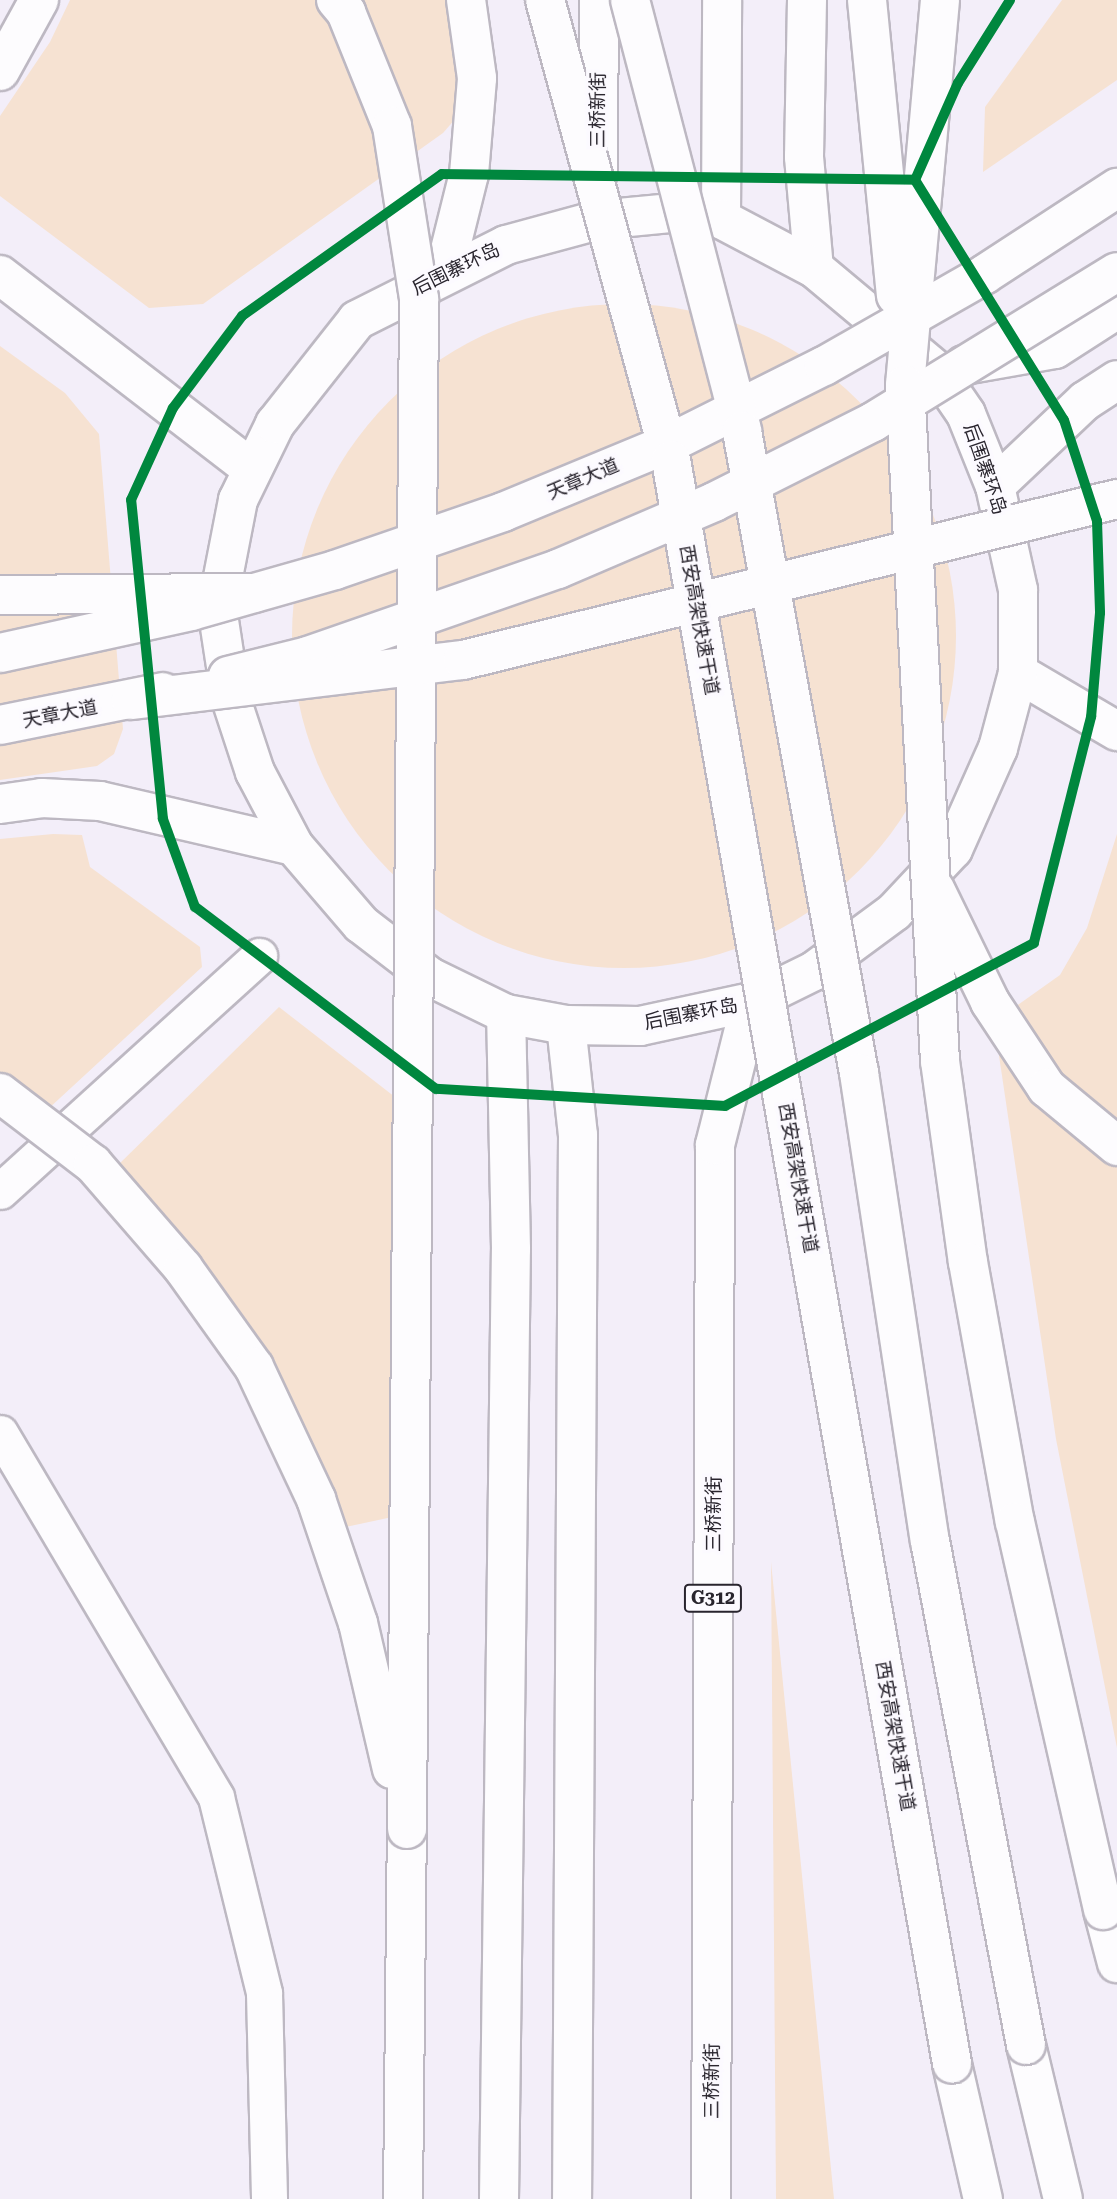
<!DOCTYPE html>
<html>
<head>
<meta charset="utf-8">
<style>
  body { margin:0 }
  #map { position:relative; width:1117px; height:2199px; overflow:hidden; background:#f3eef9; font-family:"Roboto Serif","Noto Sans SC",serif }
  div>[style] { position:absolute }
  .green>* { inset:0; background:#f6e2d2 }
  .round { border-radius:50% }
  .roads { filter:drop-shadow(2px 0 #bdb8c2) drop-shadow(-2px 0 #bdb8c2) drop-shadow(0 2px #bdb8c2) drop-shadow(0 -2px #bdb8c2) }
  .minor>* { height:35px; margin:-17.5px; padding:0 17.5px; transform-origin:17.5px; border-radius:17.5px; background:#fdfcfe }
  .tertiary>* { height:38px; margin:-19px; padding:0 19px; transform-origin:19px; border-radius:19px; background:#fdfcfe }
  .primary>* { height:38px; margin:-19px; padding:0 19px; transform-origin:19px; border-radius:19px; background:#fdfcfe }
  .trunk>* { height:38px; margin:-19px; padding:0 19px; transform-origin:19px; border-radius:19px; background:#fdfcfe }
  .bridges { filter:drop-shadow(2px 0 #bdb8c2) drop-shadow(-2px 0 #bdb8c2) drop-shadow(0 2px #bdb8c2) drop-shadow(0 -2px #bdb8c2) }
  .secondary-bridge>* { height:38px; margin:-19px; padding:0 19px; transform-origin:19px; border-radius:19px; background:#fdfcfe }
  .trunk-bridge>* { height:38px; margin:-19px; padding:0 19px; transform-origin:19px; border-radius:19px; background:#fdfcfe }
  .cycleway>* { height:10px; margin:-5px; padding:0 5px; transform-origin:5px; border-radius:5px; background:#00873e }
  span { translate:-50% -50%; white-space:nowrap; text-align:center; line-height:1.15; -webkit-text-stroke:7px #fcfaff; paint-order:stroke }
  .shield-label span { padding:2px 5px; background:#fcfaff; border:2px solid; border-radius:5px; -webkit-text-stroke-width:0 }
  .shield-label { font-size:18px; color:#29252e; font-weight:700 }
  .street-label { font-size:19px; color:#29252e }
</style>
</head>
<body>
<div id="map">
  <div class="green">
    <i style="clip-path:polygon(70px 0,450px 0,461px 71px,457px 117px,443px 133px,203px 304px,149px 308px,0 196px,0 116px,50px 42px)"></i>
    <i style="clip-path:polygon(1062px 0,1117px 0,1117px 80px,983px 172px,985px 107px)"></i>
    <i class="round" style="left:292px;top:304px;width:664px;height:664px"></i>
    <i style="clip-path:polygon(0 346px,65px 393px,99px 434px,123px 729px,114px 754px,97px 766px,0 780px)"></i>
    <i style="clip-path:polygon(53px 834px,82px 835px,90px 867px,200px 947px,202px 967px,47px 1110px,0 1077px,0 839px)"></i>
    <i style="clip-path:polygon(1117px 834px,1117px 1748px,1056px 1439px,994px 1022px,1060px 975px,1087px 928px)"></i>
    <i style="clip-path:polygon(279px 1007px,404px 1104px,397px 1516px,341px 1528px,115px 1168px)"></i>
    <i style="clip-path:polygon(771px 1562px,834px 2199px,776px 2199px)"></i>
  </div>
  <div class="roads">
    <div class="minor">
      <i style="left:0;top:1191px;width:350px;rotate:-42.2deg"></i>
      <i style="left:0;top:1433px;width:423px;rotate:59.3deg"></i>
      <i style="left:216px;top:1797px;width:202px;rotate:76.2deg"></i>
      <i style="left:264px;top:1993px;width:206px;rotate:88.6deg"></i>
    </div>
    <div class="tertiary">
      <i style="left:0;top:275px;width:317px;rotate:37.6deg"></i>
      <i style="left:964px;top:365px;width:92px;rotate:-10deg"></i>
      <i style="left:1055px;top:349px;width:74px;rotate:-32.8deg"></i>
      <i style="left:995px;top:486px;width:124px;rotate:-43.4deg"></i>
      <i style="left:1085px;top:401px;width:38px;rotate:-33deg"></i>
      <i style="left:1018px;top:673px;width:115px;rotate:30.4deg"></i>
      <i style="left:0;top:804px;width:42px;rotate:-8.1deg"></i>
      <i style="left:42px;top:798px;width:58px;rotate:3deg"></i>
      <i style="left:100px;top:801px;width:199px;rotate:13.1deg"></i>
    </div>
    <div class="primary">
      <i style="left:598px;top:173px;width:173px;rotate:-89.7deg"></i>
      <i style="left:721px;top:219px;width:219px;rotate:-89.7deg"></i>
    </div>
    <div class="trunk">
      <i style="left:807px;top:0;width:157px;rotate:91.1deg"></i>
      <i style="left:804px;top:157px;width:111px;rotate:84.9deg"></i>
      <i style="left:0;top:71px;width:81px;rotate:-61.2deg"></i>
      <i style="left:691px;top:211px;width:31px;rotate:15deg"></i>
      <i style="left:721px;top:219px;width:105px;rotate:27.8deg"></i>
      <i style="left:814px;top:268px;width:159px;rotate:39.9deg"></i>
      <i style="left:936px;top:370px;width:53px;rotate:55.7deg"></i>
      <i style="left:966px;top:414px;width:78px;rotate:68.1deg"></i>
      <i style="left:995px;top:486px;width:107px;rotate:77.5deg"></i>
      <i style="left:1018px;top:590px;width:83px;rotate:90deg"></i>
      <i style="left:1018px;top:673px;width:78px;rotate:104.9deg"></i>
      <i style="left:998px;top:748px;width:111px;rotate:114deg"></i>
      <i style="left:953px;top:849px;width:86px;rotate:133.1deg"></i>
      <i style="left:894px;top:912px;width:99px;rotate:143.6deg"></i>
      <i style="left:814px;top:971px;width:70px;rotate:153.8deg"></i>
      <i style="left:751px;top:1002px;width:114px;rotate:167.8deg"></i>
      <i style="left:640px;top:1026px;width:74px;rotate:-179.2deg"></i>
      <i style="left:566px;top:1025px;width:61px;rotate:-169.6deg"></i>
      <i style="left:506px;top:1014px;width:85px;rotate:-154deg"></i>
      <i style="left:430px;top:977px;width:87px;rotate:-142.5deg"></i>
      <i style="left:361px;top:924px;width:103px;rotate:-130.7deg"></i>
      <i style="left:294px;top:846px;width:84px;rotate:-117.8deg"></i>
      <i style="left:255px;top:772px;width:77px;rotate:-108.2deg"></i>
      <i style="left:231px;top:699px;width:92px;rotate:-98.7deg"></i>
      <i style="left:217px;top:608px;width:110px;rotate:-79deg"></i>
      <i style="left:238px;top:500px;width:85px;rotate:-64deg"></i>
      <i style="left:275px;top:424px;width:132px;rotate:-51.7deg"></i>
      <i style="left:357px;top:320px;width:167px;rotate:-26.7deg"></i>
      <i style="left:506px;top:245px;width:95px;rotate:-15.2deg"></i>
      <i style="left:598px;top:220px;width:93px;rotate:-5.5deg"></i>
      <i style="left:444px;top:274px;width:103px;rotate:-76deg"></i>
      <i style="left:469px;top:174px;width:96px;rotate:-85.2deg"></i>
      <i style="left:477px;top:78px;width:79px;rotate:-98deg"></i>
      <i style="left:566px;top:1025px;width:111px;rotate:83.8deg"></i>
      <i style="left:578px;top:1135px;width:1064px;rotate:90.32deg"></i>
      <i style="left:1103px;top:1910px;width:55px;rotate:75.2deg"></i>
      <i style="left:1026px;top:2045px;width:158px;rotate:76.5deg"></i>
      <i style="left:952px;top:2064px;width:139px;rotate:77.1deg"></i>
      <i style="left:403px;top:2199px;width:370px;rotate:-89.4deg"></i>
      <i style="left:499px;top:2199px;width:950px;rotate:-89.28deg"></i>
      <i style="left:511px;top:1249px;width:235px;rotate:-91.2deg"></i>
      <i style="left:711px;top:2199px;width:1054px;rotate:-89.78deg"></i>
      <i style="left:715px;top:1145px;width:147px;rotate:-75.9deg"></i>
    </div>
  </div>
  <div class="bridges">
    <div class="secondary-bridge">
      <i style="left:0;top:653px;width:196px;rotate:-12.4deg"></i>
      <i style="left:191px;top:611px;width:150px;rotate:-15.9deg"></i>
      <i style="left:335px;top:570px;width:178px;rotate:-19deg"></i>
      <i style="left:503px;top:512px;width:185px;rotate:-22.5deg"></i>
      <i style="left:674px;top:441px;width:168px;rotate:-26.6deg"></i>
      <i style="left:824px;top:366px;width:185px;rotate:-29.7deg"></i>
      <i style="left:985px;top:274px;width:158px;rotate:-33.1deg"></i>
      <i style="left:228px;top:676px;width:82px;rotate:-14deg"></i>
      <i style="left:308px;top:656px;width:265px;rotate:-19.2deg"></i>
      <i style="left:558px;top:569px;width:170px;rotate:-23.2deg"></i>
      <i style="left:714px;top:502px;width:178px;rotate:-26.7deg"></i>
      <i style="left:873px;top:422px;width:286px;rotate:-31.6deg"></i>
      <i style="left:0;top:725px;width:166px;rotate:-11.4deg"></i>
    </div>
    <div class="trunk-bridge">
      <i style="left:336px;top:0;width:16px;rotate:50deg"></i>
      <i style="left:346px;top:12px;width:123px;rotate:68deg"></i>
      <i style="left:392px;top:126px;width:175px;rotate:81.1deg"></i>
      <i style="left:419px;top:299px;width:1530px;rotate:90.45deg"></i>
      <i style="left:545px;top:0;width:477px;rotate:74.7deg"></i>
      <i style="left:671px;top:460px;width:1628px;rotate:80.06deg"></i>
      <i style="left:630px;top:0;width:445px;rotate:75.4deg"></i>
      <i style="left:742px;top:431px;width:653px;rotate:79.67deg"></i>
      <i style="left:859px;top:1073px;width:473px;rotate:81.4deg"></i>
      <i style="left:930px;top:1541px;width:513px;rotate:79.22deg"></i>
      <i style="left:867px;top:0;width:297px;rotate:84.4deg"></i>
      <i style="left:940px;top:0;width:387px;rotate:95.2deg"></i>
      <i style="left:905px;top:385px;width:677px;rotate:87.04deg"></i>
      <i style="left:940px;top:1061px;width:203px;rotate:82.1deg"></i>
      <i style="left:968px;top:1262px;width:264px;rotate:79.8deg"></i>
      <i style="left:1015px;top:1522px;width:398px;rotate:77.2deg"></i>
      <i style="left:0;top:595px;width:254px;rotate:-0.5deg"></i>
      <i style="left:131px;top:700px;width:334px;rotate:-6.9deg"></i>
      <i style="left:463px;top:660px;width:674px;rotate:-13.83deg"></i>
      <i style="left:935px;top:889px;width:126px;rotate:64deg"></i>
      <i style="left:990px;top:1002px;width:103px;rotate:56.5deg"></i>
      <i style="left:1047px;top:1088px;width:91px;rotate:39.6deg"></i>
      <i style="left:0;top:1093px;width:117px;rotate:37.4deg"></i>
      <i style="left:93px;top:1164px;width:138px;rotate:49.1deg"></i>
      <i style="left:183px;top:1268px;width:122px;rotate:54.4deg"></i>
      <i style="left:254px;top:1367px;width:146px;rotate:64.8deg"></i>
      <i style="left:316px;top:1499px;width:131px;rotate:71.3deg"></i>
      <i style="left:358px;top:1623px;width:150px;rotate:76.9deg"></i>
    </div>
  </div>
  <div class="cycleway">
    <i style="left:442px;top:174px;width:473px;rotate:0.7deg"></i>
    <i style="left:915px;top:180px;width:282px;rotate:58.2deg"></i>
    <i style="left:1064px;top:420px;width:106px;rotate:71.9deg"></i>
    <i style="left:1097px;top:521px;width:92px;rotate:88.1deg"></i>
    <i style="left:1100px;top:613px;width:104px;rotate:94.9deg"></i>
    <i style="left:1091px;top:717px;width:233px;rotate:104.2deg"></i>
    <i style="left:1034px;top:943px;width:349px;rotate:152.2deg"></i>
    <i style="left:725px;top:1106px;width:289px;rotate:-176.6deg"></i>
    <i style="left:436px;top:1089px;width:302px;rotate:-142.9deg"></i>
    <i style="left:195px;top:907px;width:94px;rotate:-110deg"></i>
    <i style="left:163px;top:819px;width:321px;rotate:-95.7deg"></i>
    <i style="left:131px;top:500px;width:101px;rotate:-65.5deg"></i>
    <i style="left:173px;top:408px;width:115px;rotate:-53.1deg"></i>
    <i style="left:242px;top:316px;width:245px;rotate:-35.4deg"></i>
    <i style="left:915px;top:180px;width:106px;rotate:-66.1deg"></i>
    <i style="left:958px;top:83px;width:98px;rotate:-57.9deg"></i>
  </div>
  <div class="shield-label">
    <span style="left:713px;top:1598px">G312</span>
  </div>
  <div class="street-label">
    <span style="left:598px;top:110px;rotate:-90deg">三桥新街</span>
    <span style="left:456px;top:269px;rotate:-26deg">后围寨环岛</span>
    <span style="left:985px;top:469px;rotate:71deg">后围寨环岛</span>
    <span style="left:583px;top:479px;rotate:-23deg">天章大道</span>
    <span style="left:699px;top:620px;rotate:80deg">西安高架快速干道</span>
    <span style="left:60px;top:714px;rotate:-11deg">天章大道</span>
    <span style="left:691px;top:1014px;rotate:-11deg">后围寨环岛</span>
    <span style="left:798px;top:1178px;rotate:80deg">西安高架快速干道</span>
    <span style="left:714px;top:1514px;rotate:-90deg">三桥新街</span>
    <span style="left:895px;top:1736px;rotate:80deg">西安高架快速干道</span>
    <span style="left:712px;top:2081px;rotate:-90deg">三桥新街</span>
  </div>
</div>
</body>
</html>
